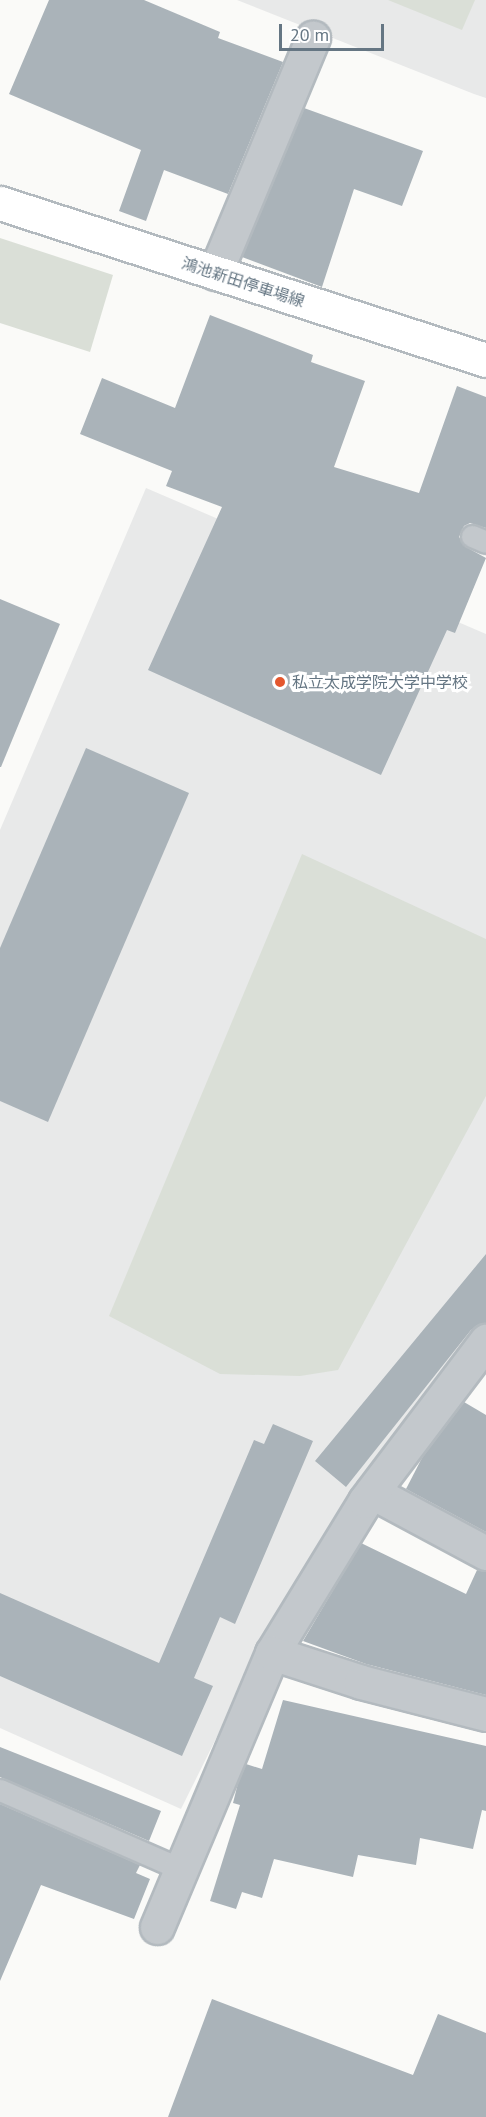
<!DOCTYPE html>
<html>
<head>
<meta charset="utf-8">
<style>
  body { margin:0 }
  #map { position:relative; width:486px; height:2117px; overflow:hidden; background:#fafaf8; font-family:"PT Sans","Noto Sans JP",sans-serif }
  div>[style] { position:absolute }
  .built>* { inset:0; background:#e8e9e9 }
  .green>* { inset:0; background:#dadfd7 }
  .building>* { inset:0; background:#aab3b9 }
  .roads { filter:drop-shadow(2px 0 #b3babf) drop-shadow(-2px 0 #b3babf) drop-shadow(0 2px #b3babf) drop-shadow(0 -2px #b3babf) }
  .service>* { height:21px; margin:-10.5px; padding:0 10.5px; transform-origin:10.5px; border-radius:10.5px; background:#c3c8cc }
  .minor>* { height:33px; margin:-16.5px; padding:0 16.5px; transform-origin:16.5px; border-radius:16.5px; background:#c3c8cc }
  .secondary>* { height:33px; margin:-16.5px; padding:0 16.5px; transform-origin:16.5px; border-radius:16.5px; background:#fff }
  .dots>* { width:16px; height:16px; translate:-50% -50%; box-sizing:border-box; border:3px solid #fff; border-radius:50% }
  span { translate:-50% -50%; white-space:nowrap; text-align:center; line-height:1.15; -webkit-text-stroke:6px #fff; paint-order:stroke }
  .street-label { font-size:16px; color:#657683 }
  .poi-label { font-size:16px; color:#657683 }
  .left { translate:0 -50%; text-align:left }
  .scale { position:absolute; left:279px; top:24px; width:105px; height:27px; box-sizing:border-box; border:3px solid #657683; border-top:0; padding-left:8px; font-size:18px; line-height:21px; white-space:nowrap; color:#657683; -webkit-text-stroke:4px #fff; paint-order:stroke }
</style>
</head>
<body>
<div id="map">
  <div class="built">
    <i style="clip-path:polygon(237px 0,486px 0,486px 98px,474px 94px)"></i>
    <i style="clip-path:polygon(146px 488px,486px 634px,486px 1322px,362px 1485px,261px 1648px,181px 1809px,0 1728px,0 830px)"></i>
  </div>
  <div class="green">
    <i style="clip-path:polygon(388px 0,475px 0,462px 30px)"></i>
    <i style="clip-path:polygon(0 238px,113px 275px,90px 352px,0 323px)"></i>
    <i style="clip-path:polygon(302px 854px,486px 939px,486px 1096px,338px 1370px,300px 1376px,220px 1374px,109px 1316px)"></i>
  </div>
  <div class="building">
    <i style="clip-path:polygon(49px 0,144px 0,220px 32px,218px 38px,283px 62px,228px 194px,164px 170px,146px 221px,119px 211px,141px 150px,9px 94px)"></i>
    <i style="clip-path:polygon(304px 108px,423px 151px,402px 206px,354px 189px,322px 287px,242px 257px)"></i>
    <i style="clip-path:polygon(210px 315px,313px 355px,311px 362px,365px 381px,334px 467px,419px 493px,457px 386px,486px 397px,486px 528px,470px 523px,464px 526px,459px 537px,466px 547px,486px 558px,455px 633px,447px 630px,381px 775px,148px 670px,222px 507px,166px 486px,172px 471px,80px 434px,102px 378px,175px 408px)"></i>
    <i style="clip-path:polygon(0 599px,60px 624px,1px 767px,0 767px)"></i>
    <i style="clip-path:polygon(86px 748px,189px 793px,48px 1122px,0 1101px,0 948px)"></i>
    <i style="clip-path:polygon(486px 1254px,486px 1323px,471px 1330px,346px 1487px,315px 1461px)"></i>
    <i style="clip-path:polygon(464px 1402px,486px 1415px,486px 1532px,406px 1489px,424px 1454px)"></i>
    <i style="clip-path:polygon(273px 1424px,313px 1441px,235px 1624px,220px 1617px,194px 1678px,213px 1686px,182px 1756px,0 1676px,0 1593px,159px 1663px,254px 1440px,264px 1444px)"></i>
    <i style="clip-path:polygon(361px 1543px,466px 1594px,477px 1570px,486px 1572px,486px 1695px,366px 1664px,303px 1641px)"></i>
    <i style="clip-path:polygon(283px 1700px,486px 1746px,486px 1811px,482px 1810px,473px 1849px,420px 1838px,416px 1865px,358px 1855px,353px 1877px,274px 1859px,262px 1898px,242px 1892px,236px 1909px,210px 1901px,240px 1805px,233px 1803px,239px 1779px,246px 1764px,262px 1769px)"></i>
    <i style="clip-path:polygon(0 1747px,161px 1811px,149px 1841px,0 1777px)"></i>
    <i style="clip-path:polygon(0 1804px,140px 1865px,136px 1873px,150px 1879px,134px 1919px,41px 1885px,0 1981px)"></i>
    <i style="clip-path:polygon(212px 1999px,413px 2075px,438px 2014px,486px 2033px,486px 2117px,168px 2117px)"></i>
  </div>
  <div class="roads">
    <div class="service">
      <i style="left:472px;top:536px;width:15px;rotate:23deg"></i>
      <i style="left:0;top:1790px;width:197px;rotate:23.6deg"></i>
    </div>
    <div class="minor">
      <i style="left:215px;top:273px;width:255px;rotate:-67.4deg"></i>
      <i style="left:372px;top:1492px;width:129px;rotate:28.2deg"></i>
      <i style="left:272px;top:1653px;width:178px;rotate:-58.5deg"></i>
      <i style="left:365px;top:1501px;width:201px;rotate:-52.9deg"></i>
      <i style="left:157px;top:1927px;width:297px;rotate:-67.2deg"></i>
      <i style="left:272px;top:1653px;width:94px;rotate:18deg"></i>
      <i style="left:361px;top:1682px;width:129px;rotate:14.4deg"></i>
    </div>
    <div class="secondary">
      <i style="left:0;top:203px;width:511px;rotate:17.9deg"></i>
    </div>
  </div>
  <div class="dots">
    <i style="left:280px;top:682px;background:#e4572e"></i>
  </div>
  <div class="street-label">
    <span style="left:243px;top:282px;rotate:18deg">鴻池新田停車場線</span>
  </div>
  <div class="poi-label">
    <span class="left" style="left:292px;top:682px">私立太成学院大学中学校</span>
  </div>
  <div class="scale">20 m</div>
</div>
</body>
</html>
